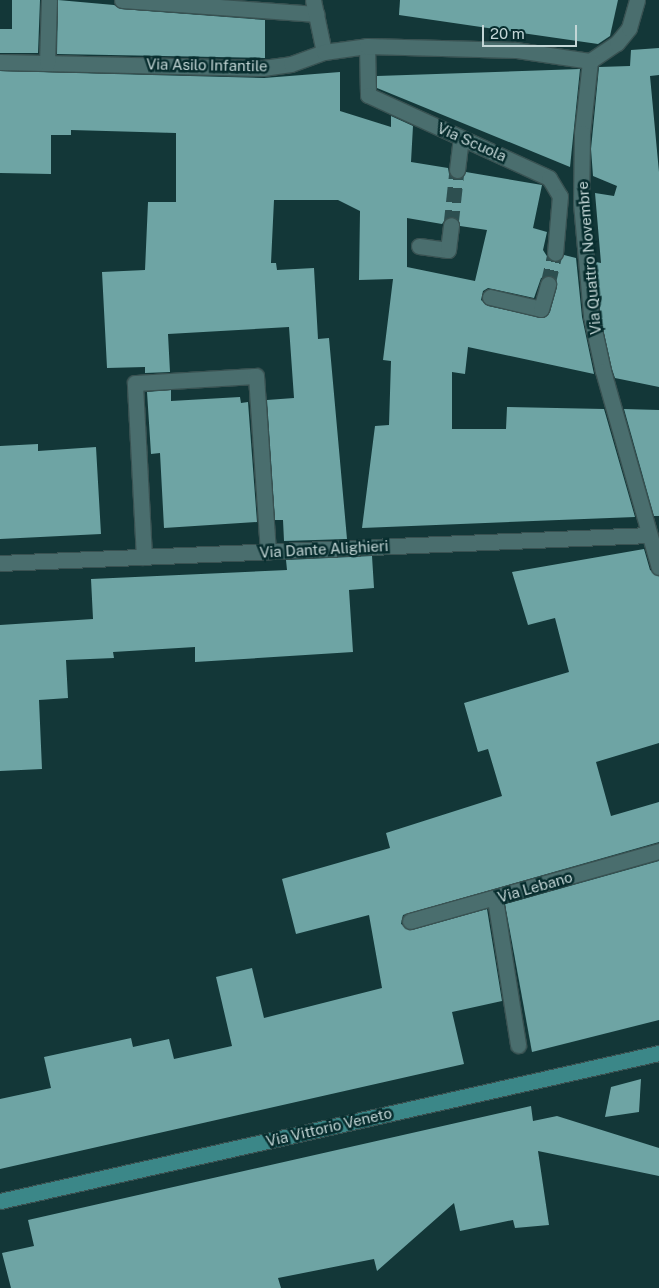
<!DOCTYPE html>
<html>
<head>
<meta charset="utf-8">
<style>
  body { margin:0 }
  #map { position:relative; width:659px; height:1288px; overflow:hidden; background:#133738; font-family:"Public Sans",sans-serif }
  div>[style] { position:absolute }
  .building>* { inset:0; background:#6ea4a4 }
  .minor-tunnel>* { height:15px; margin-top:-7.5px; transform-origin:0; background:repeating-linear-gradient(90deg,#2d4f50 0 15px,transparent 0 23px) }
  .roads { filter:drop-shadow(1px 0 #395252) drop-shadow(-1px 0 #395252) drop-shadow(0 1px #395252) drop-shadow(0 -1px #395252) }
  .minor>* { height:15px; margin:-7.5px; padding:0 7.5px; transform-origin:7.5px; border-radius:7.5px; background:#4a6e6e }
  .major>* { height:15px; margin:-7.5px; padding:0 7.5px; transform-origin:7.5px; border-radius:7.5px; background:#3b8788 }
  span { translate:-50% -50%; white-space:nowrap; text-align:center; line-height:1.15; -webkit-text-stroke:5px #072d2e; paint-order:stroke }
  .street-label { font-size:15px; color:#c3d6d6 }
  .scale { position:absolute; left:482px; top:25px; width:95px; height:22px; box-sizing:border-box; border:2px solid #c3d6d6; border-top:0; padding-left:6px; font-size:15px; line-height:18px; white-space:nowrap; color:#c3d6d6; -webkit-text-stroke:4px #072d2e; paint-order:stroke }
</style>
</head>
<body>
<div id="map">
  <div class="building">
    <i style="clip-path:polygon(12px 0,40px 0,38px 53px,0 53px,0 29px,12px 29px)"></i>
    <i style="clip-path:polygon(58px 0,114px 5px,121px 9px,265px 20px,265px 58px,57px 54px)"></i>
    <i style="clip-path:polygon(400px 0,618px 0,610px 36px,598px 44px,399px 15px)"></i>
    <i style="clip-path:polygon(659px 48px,659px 75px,650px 76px,659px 172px,659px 387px,615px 378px,612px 369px,600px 315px,596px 262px,601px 263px,595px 193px,614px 196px,617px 186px,593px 176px,591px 149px,599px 67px,630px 66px,631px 50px)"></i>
    <i style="clip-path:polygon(580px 69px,570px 167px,377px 88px,377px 76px)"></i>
    <i style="clip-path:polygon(evenodd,0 71px,264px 78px,340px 72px,340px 111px,391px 127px,391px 116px,413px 126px,411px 162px,448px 168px,449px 174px,455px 179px,461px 178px,466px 172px,542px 185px,533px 228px,547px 232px,543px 250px,550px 261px,558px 262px,564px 255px,576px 258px,582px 317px,594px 374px,468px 347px,465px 374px,452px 372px,452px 429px,506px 429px,507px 407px,604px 409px,635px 517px,362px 528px,375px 426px,389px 425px,391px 361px,383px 360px,393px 279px,359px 280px,360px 211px,338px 200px,274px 200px,271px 263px,276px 263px,277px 270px,314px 268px,318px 339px,329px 338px,347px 539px,284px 541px,283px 520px,275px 520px,267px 400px,294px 398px,289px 327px,168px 334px,170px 372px,145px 373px,145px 367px,107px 368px,102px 272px,145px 270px,148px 202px,176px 202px,176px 133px,71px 130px,71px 135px,51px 135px,51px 174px,0 173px,0 71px,453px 216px,460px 226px,487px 230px,475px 281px,407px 267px,407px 218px,442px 224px,447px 217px,453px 216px,0 71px,551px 275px,557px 287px,550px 312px,544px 318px,488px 306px,481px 300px,483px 291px,488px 288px,534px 298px,541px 278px,551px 275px)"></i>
    <i style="clip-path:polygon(171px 390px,171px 401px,240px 397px,241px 403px,248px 402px,257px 522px,164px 528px,160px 453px,151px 454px,147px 392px)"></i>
    <i style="clip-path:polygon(624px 409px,659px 410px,659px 516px,654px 516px)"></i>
    <i style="clip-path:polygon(38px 444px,38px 451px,96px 447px,101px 534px,0 539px,0 446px)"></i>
    <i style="clip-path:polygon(644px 549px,650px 570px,659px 576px,659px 743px,596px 762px,611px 816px,659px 802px,659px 842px,403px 915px,401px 924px,412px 930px,487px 909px,502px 1001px,452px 1012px,464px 1064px,0 1169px,0 1099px,51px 1088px,44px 1057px,131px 1038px,133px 1047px,169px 1039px,174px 1059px,232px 1046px,216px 977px,252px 968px,264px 1018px,382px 988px,369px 915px,296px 934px,282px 879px,390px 848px,386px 833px,502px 796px,488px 749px,478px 752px,464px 703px,569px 672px,555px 618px,528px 625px,512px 572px)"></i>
    <i style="clip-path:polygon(372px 556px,374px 588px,349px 590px,353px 652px,195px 662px,195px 647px,113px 652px,114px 658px,66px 660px,68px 698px,39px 700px,42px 769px,0 771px,0 625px,93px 619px,91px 579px,287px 570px,286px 560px)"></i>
    <i style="clip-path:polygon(659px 861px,659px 1020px,532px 1052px,505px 904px)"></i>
    <i style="clip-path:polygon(641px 1079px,639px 1112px,605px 1117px,611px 1087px)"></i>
    <i style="clip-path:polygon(531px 1106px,533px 1121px,557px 1116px,659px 1148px,659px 1176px,538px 1151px,549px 1225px,515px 1228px,513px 1220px,460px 1231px,454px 1203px,377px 1271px,374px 1259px,278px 1278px,281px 1288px,11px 1288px,2px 1253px,34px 1246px,28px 1220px)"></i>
  </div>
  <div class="minor-tunnel">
    <i style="left:451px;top:225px;width:55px;rotate:-83.8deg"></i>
    <i style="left:548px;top:284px;width:32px;rotate:-77deg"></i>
  </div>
  <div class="roads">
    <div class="minor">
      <i style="left:122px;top:0;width:195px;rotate:4.1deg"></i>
      <i style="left:313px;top:0;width:53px;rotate:78.1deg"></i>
      <i style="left:367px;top:46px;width:49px;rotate:88.8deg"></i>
      <i style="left:368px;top:95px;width:199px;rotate:24.6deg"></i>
      <i style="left:549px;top:178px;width:21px;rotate:59deg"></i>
      <i style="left:560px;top:196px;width:57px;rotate:95deg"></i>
      <i style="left:590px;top:61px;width:72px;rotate:96.3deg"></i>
      <i style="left:582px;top:133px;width:70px;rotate:90.8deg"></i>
      <i style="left:581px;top:203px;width:113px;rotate:84.9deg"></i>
      <i style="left:591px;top:316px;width:56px;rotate:77.7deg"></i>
      <i style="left:603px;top:371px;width:204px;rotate:74.1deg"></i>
      <i style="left:590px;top:61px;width:32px;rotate:-34deg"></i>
      <i style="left:617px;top:43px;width:19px;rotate:-51deg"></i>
      <i style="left:629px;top:28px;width:29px;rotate:-74deg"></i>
      <i style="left:0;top:62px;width:263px;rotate:1.3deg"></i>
      <i style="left:263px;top:68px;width:28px;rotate:-8deg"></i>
      <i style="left:291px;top:64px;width:35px;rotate:-20deg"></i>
      <i style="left:324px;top:52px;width:43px;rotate:-7.9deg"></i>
      <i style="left:367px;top:46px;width:149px;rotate:1.5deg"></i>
      <i style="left:516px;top:50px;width:75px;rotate:8.5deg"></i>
      <i style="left:47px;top:63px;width:63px;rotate:-88.2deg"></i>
      <i style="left:457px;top:170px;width:32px;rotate:-83deg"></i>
      <i style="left:419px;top:246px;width:29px;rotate:8deg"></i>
      <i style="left:448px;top:250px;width:25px;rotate:-83deg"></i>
      <i style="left:490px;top:297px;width:52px;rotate:13.2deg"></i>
      <i style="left:541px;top:309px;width:26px;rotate:-74deg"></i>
      <i style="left:144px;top:557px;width:174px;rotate:-93deg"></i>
      <i style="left:135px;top:383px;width:121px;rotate:-3.3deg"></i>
      <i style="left:256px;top:376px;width:176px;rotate:86.1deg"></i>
      <i style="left:0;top:563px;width:650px;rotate:-2.47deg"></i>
      <i style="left:495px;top:899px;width:148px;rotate:81deg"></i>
      <i style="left:410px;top:921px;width:259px;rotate:-15.7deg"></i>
    </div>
    <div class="major">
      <i style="left:0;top:1201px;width:675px;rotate:-12.66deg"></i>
    </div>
  </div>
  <div class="street-label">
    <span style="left:207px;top:65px;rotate:1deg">Via Asilo Infantile</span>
    <span style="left:472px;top:142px;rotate:24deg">Via Scuola</span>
    <span style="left:589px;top:258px;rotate:-95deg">Via Quattro Novembre</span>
    <span style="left:324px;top:549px;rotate:-3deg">Via Dante Alighieri</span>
    <span style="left:535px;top:887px;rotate:-16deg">Via Lebano</span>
    <span style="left:329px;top:1127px;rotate:-13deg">Via Vittorio Veneto</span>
  </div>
  <div class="scale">20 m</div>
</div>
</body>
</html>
